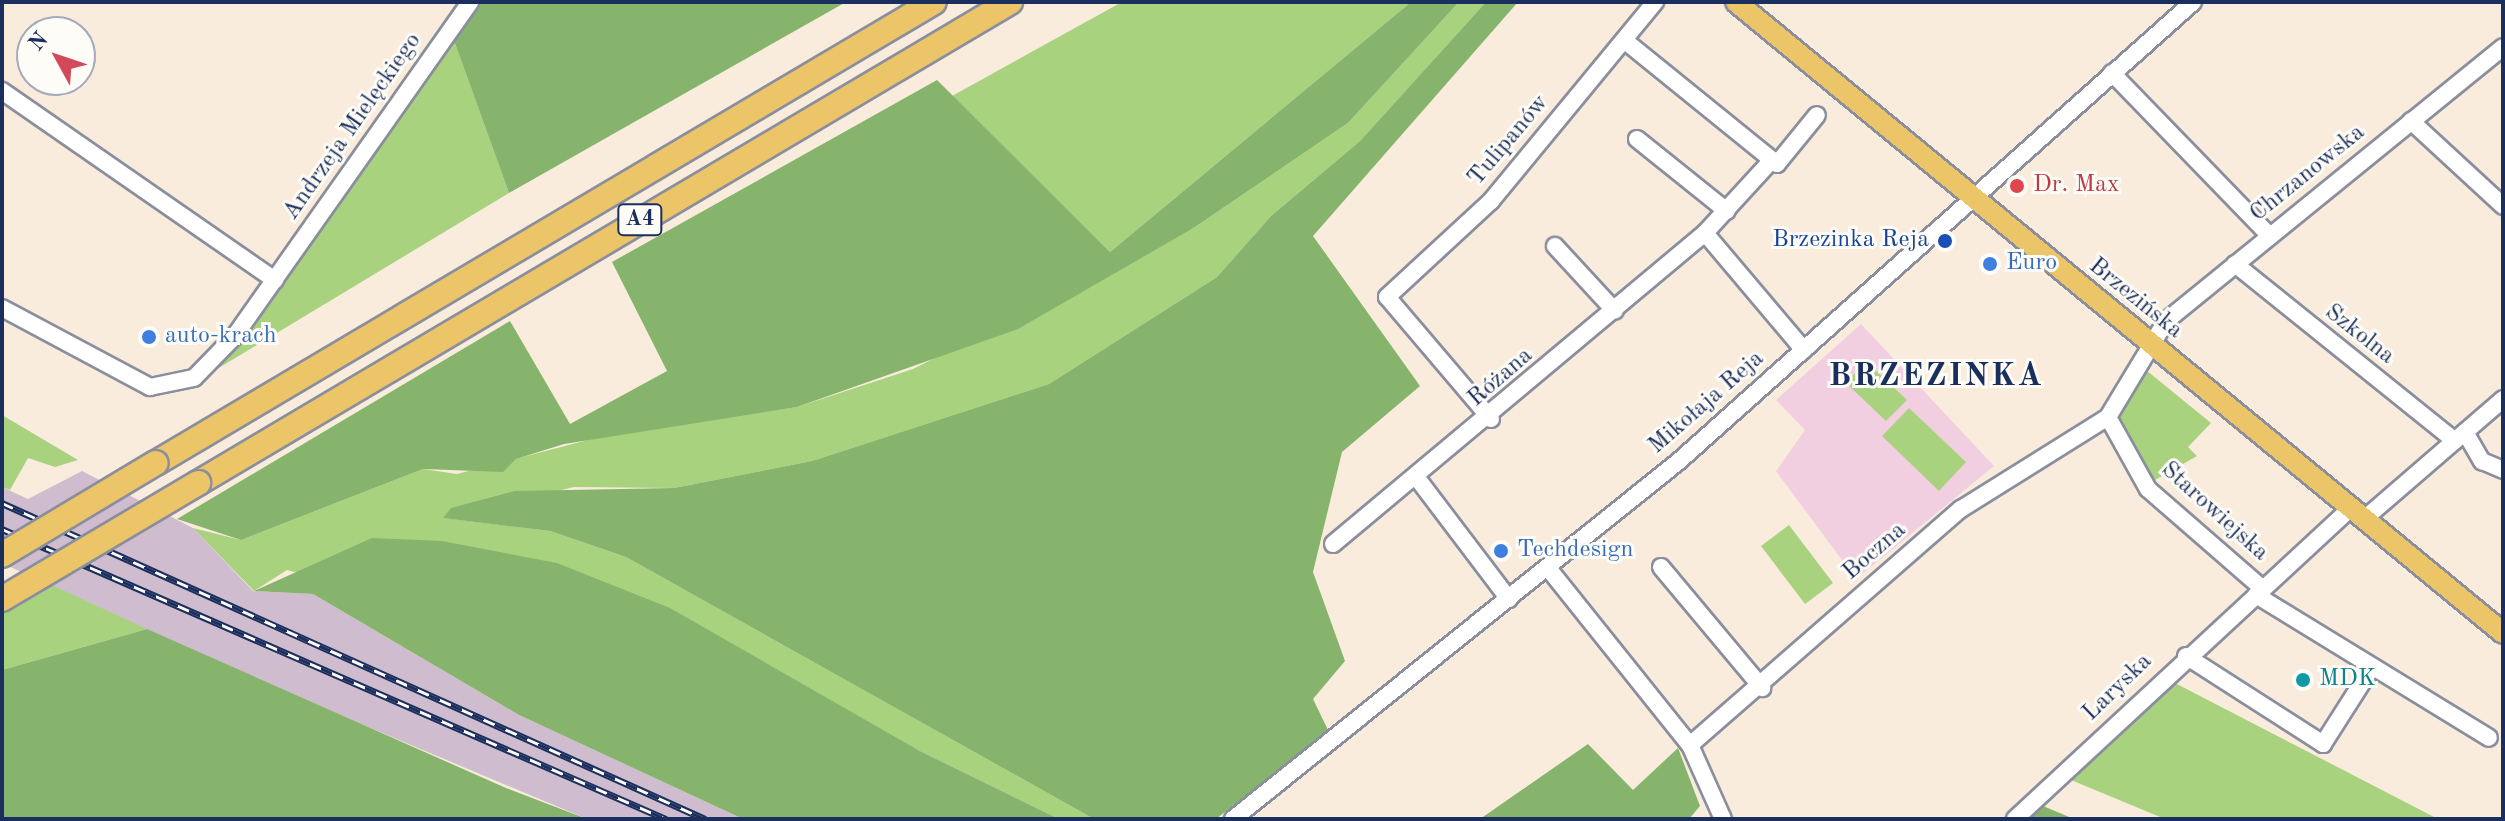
<!DOCTYPE html>
<html>
<head>
<meta charset="utf-8">
<style>
  body { margin:0 }
  #map { position:relative; width:2505px; height:821px; overflow:hidden; background:#f9ecdc; font-family:"Old Standard TT",serif }
  div>[style] { position:absolute }
  .built>* { inset:0; background:#f2cfe0 }
  .industrial>* { inset:0; background:#cfbdcf }
  .green>* { inset:0; background:#a9d27e }
  .forest>* { inset:0; background:#86b46d }
  .roads { filter:drop-shadow(2px 0 #8a8e9d) drop-shadow(-2px 0 #8a8e9d) drop-shadow(0 2px #8a8e9d) drop-shadow(0 -2px #8a8e9d) }
  .minor>* { height:16px; margin:-8px; padding:0 8px; transform-origin:8px; border-radius:8px; background:#fff }
  .major>* { height:20px; margin:-10px; padding:0 10px; transform-origin:10px; border-radius:10px; background:#edc569 }
  .highway>* { height:24px; margin:-12px; padding:0 12px; transform-origin:12px; border-radius:12px; background:#edc569 }
  .rail>* { height:7px; margin-top:-3.5px; transform-origin:0; background:repeating-linear-gradient(90deg,#fdfcf7 0 12px,#1b2f5e 0 24px); box-sizing:border-box; border-block:2px solid #1b2f5e }
  .bridges { filter:drop-shadow(2px 0 #8a8e9d) drop-shadow(-2px 0 #8a8e9d) drop-shadow(0 2px #8a8e9d) drop-shadow(0 -2px #8a8e9d) }
  .highway-bridge>* { height:24px; margin:-12px; padding:0 12px; transform-origin:12px; border-radius:12px; background:#edc569 }
  .dots>* { width:22px; height:22px; translate:-50% -50%; box-sizing:border-box; border:4px solid #fdfcf7; border-radius:50% }
  span { translate:-50% -50%; white-space:nowrap; text-align:center; line-height:1.15; -webkit-text-stroke:6px #fdfcf7; paint-order:stroke }
  .shield-label span { padding:2px 6px; background:#fdfcf7; border:2px solid; border-radius:6px; -webkit-text-stroke-width:0 }
  .shield-label { font-size:22px; color:#1b2f5e; font-weight:700 }
  .street-label { font-size:24px; color:#1b2f5e }
  .health-label { font-size:24px; color:#be3a42 }
  .left { translate:0 -50%; text-align:left }
  .transit-label { font-size:24px; color:#164399 }
  .right { translate:-100% -50%; text-align:right }
  .shop-label { font-size:24px; color:#366cbe }
  .culture-label { font-size:24px; color:#0d838f }
  .district-label { font-size:32px; color:#1b2f5e; font-weight:700; letter-spacing:2px }
  .frame { position:absolute; inset:0; border:4px solid #1b2f5e; pointer-events:none }
  .north { position:absolute; left:16px; top:16px; width:80px; height:80px; box-sizing:border-box; background:#fdfcf7; border:2px solid #a3aaba; border-radius:50%; rotate:310deg; font-size:22px; font-weight:700; line-height:32px; text-align:center; color:#1b2f5e }
  .north::after { content:''; display:block; margin:auto; width:28px; height:36px; background:#d1495b; clip-path:polygon(50% 0,100% 100%,50% 72%,0 100%) }
</style>
</head>
<body>
<div id="map">
  <div class="built">
    <i style="clip-path:polygon(1861px 324px,1994px 466px,1856px 579px,1776px 471px,1805px 430px,1776px 400px)"></i>
  </div>
  <div class="industrial">
    <i style="clip-path:polygon(82px 471px,193px 528px,253px 591px,313px 594px,519px 715px,743px 819px,587px 819px,242px 674px,2px 563px,2px 487px,28px 499px)"></i>
  </div>
  <div class="green">
    <i style="clip-path:polygon(1122px 2px,1411px 2px,1110px 252px,952px 96px)"></i>
    <i style="clip-path:polygon(1459px 2px,1486px 2px,1360px 141px,1271px 216px,1217px 277px,1049px 384px,812px 461px,674px 488px,574px 487px,444px 518px,550px 531px,626px 557px,1094px 819px,1059px 819px,918px 750px,287px 570px,254px 591px,193px 528px,241px 540px,423px 469px,457px 474px,615px 433px,797px 407px,913px 369px,1195px 227px,1348px 123px)"></i>
    <i style="clip-path:polygon(453px 38px,509px 193px,217px 369px)"></i>
    <i style="clip-path:polygon(1866px 361px,1907px 400px,1886px 421px,1846px 383px)"></i>
    <i style="clip-path:polygon(2146px 370px,2211px 423px,2188px 447px,2197px 456px,2155px 480px,2115px 418px)"></i>
    <i style="clip-path:polygon(1909px 408px,1966px 462px,1939px 491px,1882px 436px)"></i>
    <i style="clip-path:polygon(2px 415px,78px 460px,55px 467px,28px 458px,10px 490px,2px 487px)"></i>
    <i style="clip-path:polygon(1789px 525px,1833px 583px,1805px 604px,1761px 546px)"></i>
    <i style="clip-path:polygon(45px 582px,147px 629px,2px 670px,2px 608px)"></i>
    <i style="clip-path:polygon(2173px 682px,2438px 819px,2165px 819px,2071px 780px)"></i>
  </div>
  <div class="forest">
    <i style="clip-path:polygon(475px 2px,846px 2px,509px 193px,453px 38px)"></i>
    <i style="clip-path:polygon(1411px 2px,1459px 2px,1348px 123px,1195px 227px,1018px 329px,797px 407px,564px 444px,516px 459px,503px 472px,423px 469px,241px 540px,177px 519px,510px 321px,570px 424px,667px 371px,612px 262px,937px 80px,1110px 252px)"></i>
    <i style="clip-path:polygon(1486px 2px,1518px 2px,1313px 236px,1420px 386px,1342px 452px,1313px 572px,1345px 661px,1313px 699px,1328px 730px,1216px 819px,1094px 819px,626px 557px,550px 531px,443px 518px,451px 508px,515px 491px,674px 488px,812px 461px,1049px 384px,1217px 277px,1271px 216px,1360px 141px)"></i>
    <i style="clip-path:polygon(372px 538px,442px 541px,557px 563px,670px 608px,918px 750px,1059px 819px,743px 819px,519px 715px,313px 594px,254px 591px)"></i>
    <i style="clip-path:polygon(147px 629px,506px 788px,587px 819px,2px 819px,2px 670px)"></i>
    <i style="clip-path:polygon(1588px 744px,1633px 790px,1678px 748px,1700px 806px,1689px 819px,1480px 819px)"></i>
    <i style="clip-path:polygon(2043px 806px,2074px 819px,2030px 819px)"></i>
  </div>
  <div class="roads">
    <div class="minor">
      <i style="left:1624px;top:40px;width:197px;rotate:39deg"></i>
      <i style="left:1777px;top:164px;width:63px;rotate:-50.8deg"></i>
      <i style="left:2112px;top:73px;width:227px;rotate:45.9deg"></i>
      <i style="left:2px;top:91px;width:332px;rotate:34.7deg"></i>
      <i style="left:2411px;top:121px;width:125px;rotate:42.7deg"></i>
      <i style="left:1637px;top:139px;width:115px;rotate:38.7deg"></i>
      <i style="left:1705px;top:233px;width:153px;rotate:49.8deg"></i>
      <i style="left:1555px;top:246px;width:88px;rotate:47.3deg"></i>
      <i style="left:2235px;top:264px;width:282px;rotate:38.8deg"></i>
      <i style="left:2px;top:308px;width:168px;rotate:28.1deg"></i>
      <i style="left:150px;top:387px;width:45px;rotate:-11.6deg"></i>
      <i style="left:194px;top:378px;width:57px;rotate:-45.7deg"></i>
      <i style="left:234px;top:337px;width:410px;rotate:-54.8deg"></i>
      <i style="left:1491px;top:419px;width:160px;rotate:-130.4deg"></i>
      <i style="left:1387px;top:297px;width:142px;rotate:-42.7deg"></i>
      <i style="left:1491px;top:201px;width:258px;rotate:-50.5deg"></i>
      <i style="left:2465px;top:432px;width:34px;rotate:60deg"></i>
      <i style="left:2482px;top:461px;width:23px;rotate:23deg"></i>
      <i style="left:1417px;top:478px;width:152px;rotate:52.8deg"></i>
      <i style="left:2363px;top:520px;width:185px;rotate:-40.8deg"></i>
      <i style="left:1333px;top:544px;width:485px;rotate:-39.9deg"></i>
      <i style="left:1705px;top:233px;width:99px;rotate:-47.5deg"></i>
      <i style="left:1661px;top:567px;width:158px;rotate:50.1deg"></i>
      <i style="left:1548px;top:568px;width:227px;rotate:51.3deg"></i>
      <i style="left:1690px;top:745px;width:81px;rotate:66deg"></i>
      <i style="left:2263px;top:589px;width:152px;rotate:-139deg"></i>
      <i style="left:2148px;top:489px;width:82px;rotate:-119.1deg"></i>
      <i style="left:2108px;top:417px;width:112px;rotate:-58.9deg"></i>
      <i style="left:2166px;top:321px;width:434px;rotate:-39.1deg"></i>
      <i style="left:2256px;top:595px;width:273px;rotate:31.5deg"></i>
      <i style="left:2186px;top:656px;width:163px;rotate:32.7deg"></i>
      <i style="left:2323px;top:744px;width:91px;rotate:-57.5deg"></i>
      <i style="left:1690px;top:745px;width:359px;rotate:-41.1deg"></i>
      <i style="left:1961px;top:509px;width:173px;rotate:-32deg"></i>
      <i style="left:1233px;top:819px;width:572px;rotate:-38.75deg"></i>
      <i style="left:1679px;top:461px;width:689px;rotate:-41.76deg"></i>
      <i style="left:2015px;top:819px;width:455px;rotate:-42.8deg"></i>
    </div>
    <div class="major">
      <i style="left:1736px;top:2px;width:993px;rotate:39.44deg"></i>
    </div>
    <div class="highway">
      <i style="left:156px;top:463px;width:904px;rotate:-30.65deg"></i>
      <i style="left:198px;top:483px;width:944px;rotate:-30.64deg"></i>
    </div>
  </div>
  <div class="rail">
    <i style="left:2px;top:503px;width:771px;rotate:24.2deg"></i>
    <i style="left:2px;top:529px;width:725px;rotate:23.59deg"></i>
  </div>
  <div class="bridges">
    <div class="highway-bridge">
      <i style="left:2px;top:555px;width:179px;rotate:-30.9deg"></i>
      <i style="left:2px;top:599px;width:228px;rotate:-30.6deg"></i>
    </div>
  </div>
  <div class="dots">
    <i style="left:2017px;top:186px;background:#e0444e"></i>
    <i style="left:1945px;top:241px;background:#1a4fb4"></i>
    <i style="left:1990px;top:264px;background:#3f7fe0"></i>
    <i style="left:149px;top:337px;background:#3f7fe0"></i>
    <i style="left:1501px;top:551px;background:#3f7fe0"></i>
    <i style="left:2303px;top:680px;background:#0f9aa8"></i>
  </div>
  <div class="shield-label">
    <span style="left:640px;top:220px">A4</span>
  </div>
  <div class="street-label">
    <span style="left:353px;top:127px;rotate:-55deg">Andrzeja Mielęckiego</span>
    <span style="left:1509px;top:141px;rotate:-50deg">Tulipanów</span>
    <span style="left:2308px;top:174px;rotate:-39deg">Chrzanowska</span>
    <span style="left:2135px;top:299px;rotate:39deg">Brzezińska</span>
    <span style="left:2359px;top:335px;rotate:38deg">Szkolna</span>
    <span style="left:1501px;top:378px;rotate:-41deg">Różana</span>
    <span style="left:1707px;top:403px;rotate:-41deg">Mikołaja Reja</span>
    <span style="left:2214px;top:512px;rotate:42deg">Starowiejska</span>
    <span style="left:1875px;top:552px;rotate:-41deg">Boczna</span>
    <span style="left:2118px;top:688px;rotate:-44deg">Laryska</span>
  </div>
  <div class="health-label">
    <span class="left" style="left:2033px;top:186px">Dr. Max</span>
  </div>
  <div class="transit-label">
    <span class="right" style="left:1929px;top:241px">Brzezinka Reja</span>
  </div>
  <div class="shop-label">
    <span class="left" style="left:2006px;top:264px">Euro</span>
    <span class="left" style="left:165px;top:337px">auto-krach</span>
    <span class="left" style="left:1517px;top:551px">Techdesign</span>
  </div>
  <div class="culture-label">
    <span class="left" style="left:2319px;top:680px">MDK</span>
  </div>
  <div class="district-label">
    <span style="left:1936px;top:377px">BRZEZINKA</span>
  </div>
  <div class="frame"></div>
  <div class="north">N</div>
</div>
</body>
</html>
